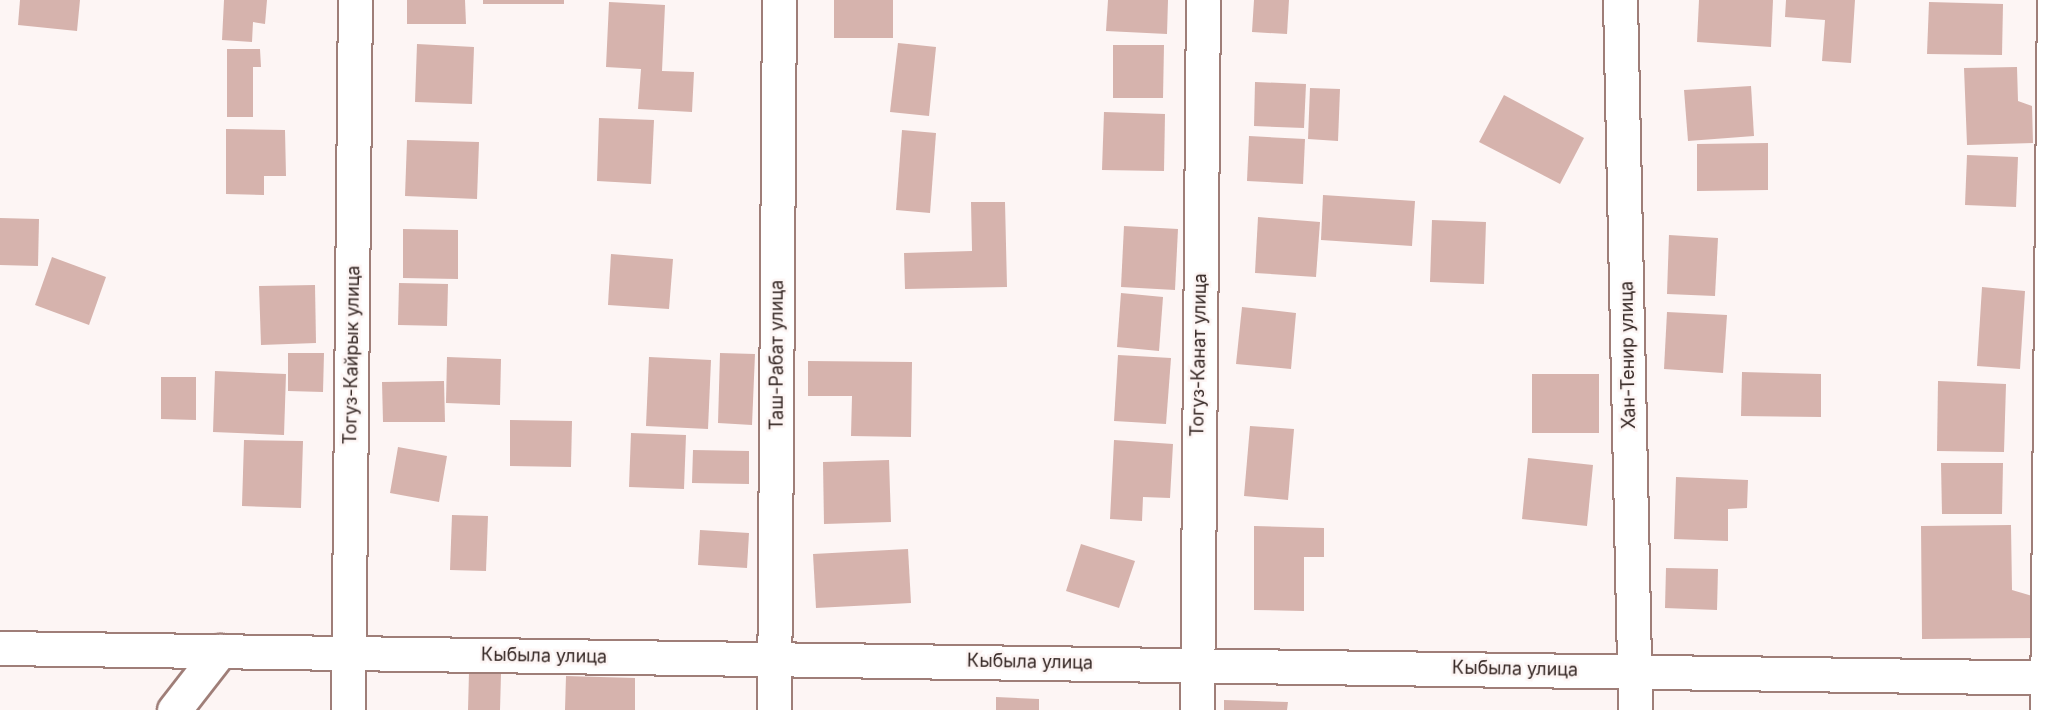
<!DOCTYPE html>
<html>
<head>
<meta charset="utf-8">
<style>
  body { margin:0 }
  #map { position:relative; width:2059px; height:710px; overflow:hidden; background:#fdf5f4; font-family:Inter,sans-serif }
  div>[style] { position:absolute }
  .building>* { inset:0; background:#d6b3ad }
  .roads { filter:drop-shadow(2px 0 #9f7e78) drop-shadow(-2px 0 #9f7e78) drop-shadow(0 2px #9f7e78) drop-shadow(0 -2px #9f7e78) }
  .street>* { height:33px; margin:-16.5px; padding:0 16.5px; transform-origin:16.5px; border-radius:16.5px; background:#fff }
  span { translate:-50% -50%; white-space:nowrap; text-align:center; line-height:1.15; -webkit-text-stroke:5px #fdf5f4; paint-order:stroke }
  .street-label { font-size:18px; color:#362825 }
</style>
</head>
<body>
<div id="map">
  <div class="building">
    <i style="clip-path:polygon(20px 0,80px 0,77px 31px,18px 25px)"></i>
    <i style="clip-path:polygon(224px 0,267px 0,265px 24px,253px 22px,252px 42px,222px 40px)"></i>
    <i style="clip-path:polygon(407px 0,465px 0,466px 24px,407px 24px)"></i>
    <i style="clip-path:polygon(483px 0,564px 0,564px 4px,483px 4px)"></i>
    <i style="clip-path:polygon(834px 0,893px 0,893px 38px,834px 38px)"></i>
    <i style="clip-path:polygon(1108px 0,1168px 0,1167px 34px,1106px 31px)"></i>
    <i style="clip-path:polygon(1254px 0,1289px 0,1287px 34px,1252px 32px)"></i>
    <i style="clip-path:polygon(1699px 0,1773px 0,1771px 47px,1697px 42px)"></i>
    <i style="clip-path:polygon(1786px 0,1855px 0,1851px 63px,1822px 61px,1825px 20px,1785px 17px)"></i>
    <i style="clip-path:polygon(609px 2px,665px 5px,662px 71px,694px 72px,692px 112px,638px 109px,641px 69px,606px 67px)"></i>
    <i style="clip-path:polygon(1929px 2px,2003px 4px,2002px 55px,1927px 54px)"></i>
    <i style="clip-path:polygon(898px 43px,936px 47px,929px 116px,890px 112px)"></i>
    <i style="clip-path:polygon(417px 44px,474px 47px,472px 104px,415px 102px)"></i>
    <i style="clip-path:polygon(1113px 45px,1164px 45px,1163px 98px,1113px 98px)"></i>
    <i style="clip-path:polygon(227px 49px,260px 49px,261px 67px,253px 67px,253px 117px,227px 117px)"></i>
    <i style="clip-path:polygon(2017px 67px,2018px 101px,2032px 106px,2033px 143px,1967px 145px,1964px 68px)"></i>
    <i style="clip-path:polygon(1255px 82px,1306px 84px,1304px 128px,1254px 126px)"></i>
    <i style="clip-path:polygon(1751px 86px,1754px 136px,1688px 141px,1684px 90px)"></i>
    <i style="clip-path:polygon(1310px 88px,1340px 89px,1338px 141px,1308px 139px)"></i>
    <i style="clip-path:polygon(1504px 95px,1584px 138px,1560px 184px,1479px 142px)"></i>
    <i style="clip-path:polygon(1104px 112px,1165px 114px,1164px 171px,1102px 170px)"></i>
    <i style="clip-path:polygon(599px 118px,654px 120px,651px 184px,597px 181px)"></i>
    <i style="clip-path:polygon(226px 129px,285px 130px,286px 176px,264px 176px,264px 195px,226px 194px)"></i>
    <i style="clip-path:polygon(902px 130px,936px 133px,930px 213px,896px 210px)"></i>
    <i style="clip-path:polygon(1249px 136px,1305px 139px,1303px 184px,1247px 181px)"></i>
    <i style="clip-path:polygon(407px 140px,479px 142px,477px 199px,405px 196px)"></i>
    <i style="clip-path:polygon(1768px 143px,1768px 190px,1697px 191px,1697px 144px)"></i>
    <i style="clip-path:polygon(1967px 155px,2018px 157px,2016px 207px,1965px 205px)"></i>
    <i style="clip-path:polygon(1323px 195px,1415px 201px,1412px 246px,1321px 240px)"></i>
    <i style="clip-path:polygon(971px 202px,1005px 202px,1007px 287px,905px 289px,904px 253px,972px 251px)"></i>
    <i style="clip-path:polygon(1258px 217px,1320px 222px,1316px 277px,1255px 273px)"></i>
    <i style="clip-path:polygon(0 218px,39px 219px,38px 266px,0 265px)"></i>
    <i style="clip-path:polygon(1432px 220px,1486px 222px,1484px 284px,1430px 282px)"></i>
    <i style="clip-path:polygon(1124px 226px,1178px 229px,1175px 290px,1121px 287px)"></i>
    <i style="clip-path:polygon(403px 229px,458px 230px,458px 279px,403px 278px)"></i>
    <i style="clip-path:polygon(1669px 235px,1718px 238px,1715px 296px,1667px 294px)"></i>
    <i style="clip-path:polygon(611px 254px,673px 259px,669px 309px,608px 305px)"></i>
    <i style="clip-path:polygon(52px 257px,106px 277px,89px 325px,35px 305px)"></i>
    <i style="clip-path:polygon(399px 283px,448px 284px,447px 326px,398px 325px)"></i>
    <i style="clip-path:polygon(315px 285px,316px 343px,261px 345px,259px 286px)"></i>
    <i style="clip-path:polygon(1982px 287px,2025px 291px,2020px 369px,1977px 366px)"></i>
    <i style="clip-path:polygon(1121px 293px,1163px 297px,1159px 351px,1117px 347px)"></i>
    <i style="clip-path:polygon(1242px 307px,1296px 313px,1291px 369px,1236px 364px)"></i>
    <i style="clip-path:polygon(1667px 312px,1727px 315px,1723px 373px,1664px 369px)"></i>
    <i style="clip-path:polygon(288px 353px,324px 353px,323px 392px,288px 391px)"></i>
    <i style="clip-path:polygon(720px 353px,755px 354px,752px 425px,718px 423px)"></i>
    <i style="clip-path:polygon(1118px 355px,1171px 358px,1166px 424px,1114px 421px)"></i>
    <i style="clip-path:polygon(447px 357px,501px 359px,500px 405px,446px 403px)"></i>
    <i style="clip-path:polygon(649px 357px,711px 360px,708px 429px,646px 426px)"></i>
    <i style="clip-path:polygon(808px 361px,912px 362px,911px 437px,851px 436px,852px 396px,808px 396px)"></i>
    <i style="clip-path:polygon(215px 371px,286px 374px,284px 435px,213px 432px)"></i>
    <i style="clip-path:polygon(1742px 372px,1821px 374px,1821px 417px,1741px 416px)"></i>
    <i style="clip-path:polygon(1532px 374px,1599px 374px,1599px 433px,1532px 433px)"></i>
    <i style="clip-path:polygon(161px 377px,196px 377px,196px 420px,161px 419px)"></i>
    <i style="clip-path:polygon(444px 381px,445px 422px,383px 422px,382px 382px)"></i>
    <i style="clip-path:polygon(1938px 381px,2006px 384px,2004px 452px,1937px 451px)"></i>
    <i style="clip-path:polygon(510px 420px,572px 421px,571px 467px,510px 466px)"></i>
    <i style="clip-path:polygon(1250px 426px,1294px 429px,1288px 500px,1244px 496px)"></i>
    <i style="clip-path:polygon(631px 433px,686px 435px,684px 489px,629px 487px)"></i>
    <i style="clip-path:polygon(244px 440px,303px 441px,301px 508px,242px 506px)"></i>
    <i style="clip-path:polygon(1114px 440px,1173px 444px,1170px 498px,1143px 497px,1142px 521px,1110px 519px)"></i>
    <i style="clip-path:polygon(398px 447px,447px 456px,439px 502px,390px 493px)"></i>
    <i style="clip-path:polygon(693px 450px,749px 451px,749px 484px,692px 483px)"></i>
    <i style="clip-path:polygon(1528px 458px,1593px 465px,1587px 526px,1522px 519px)"></i>
    <i style="clip-path:polygon(889px 460px,891px 522px,824px 524px,823px 462px)"></i>
    <i style="clip-path:polygon(1941px 463px,2003px 463px,2002px 514px,1942px 514px)"></i>
    <i style="clip-path:polygon(1676px 477px,1748px 480px,1747px 508px,1728px 509px,1728px 541px,1674px 539px)"></i>
    <i style="clip-path:polygon(452px 515px,488px 516px,486px 571px,450px 570px)"></i>
    <i style="clip-path:polygon(2011px 525px,2012px 590px,2036px 597px,2036px 638px,1922px 639px,1921px 526px)"></i>
    <i style="clip-path:polygon(1254px 526px,1324px 528px,1324px 557px,1304px 557px,1304px 611px,1254px 610px)"></i>
    <i style="clip-path:polygon(700px 530px,749px 533px,747px 568px,698px 565px)"></i>
    <i style="clip-path:polygon(1081px 544px,1135px 561px,1119px 608px,1066px 591px)"></i>
    <i style="clip-path:polygon(908px 549px,911px 603px,816px 608px,813px 554px)"></i>
    <i style="clip-path:polygon(1666px 568px,1718px 569px,1717px 610px,1665px 608px)"></i>
    <i style="clip-path:polygon(469px 672px,501px 674px,500px 710px,468px 710px)"></i>
    <i style="clip-path:polygon(566px 676px,635px 678px,635px 710px,565px 710px)"></i>
    <i style="clip-path:polygon(996px 697px,1039px 699px,1039px 710px,996px 710px)"></i>
    <i style="clip-path:polygon(1224px 700px,1288px 702px,1287px 710px,1224px 710px)"></i>
  </div>
  <div class="roads">
    <div class="street">
      <i style="left:1620px;top:0;width:710px;rotate:88.79deg"></i>
      <i style="left:0;top:648px;width:2059px;rotate:0.83deg"></i>
      <i style="left:174px;top:710px;width:75px;rotate:-52.1deg"></i>
      <i style="left:348px;top:710px;width:710px;rotate:-89.44deg"></i>
      <i style="left:774px;top:710px;width:710px;rotate:-89.6deg"></i>
      <i style="left:1197px;top:710px;width:710px;rotate:-89.52deg"></i>
      <i style="left:2047px;top:710px;width:710px;rotate:-89.44deg"></i>
    </div>
  </div>
  <div class="street-label">
    <span style="left:352px;top:355px;rotate:-89deg">Тогуз-Кайрык улица</span>
    <span style="left:777px;top:355px;rotate:-90deg">Таш-Рабат улица</span>
    <span style="left:1199px;top:355px;rotate:-89deg">Тогуз-Канат улица</span>
    <span style="left:1628px;top:355px;rotate:-91deg">Хан-Тенир улица</span>
    <span style="left:544px;top:656px;rotate:1deg">Кыбыла улица</span>
    <span style="left:1030px;top:662px;rotate:1deg">Кыбыла улица</span>
    <span style="left:1515px;top:669px;rotate:1deg">Кыбыла улица</span>
  </div>
</div>
</body>
</html>
